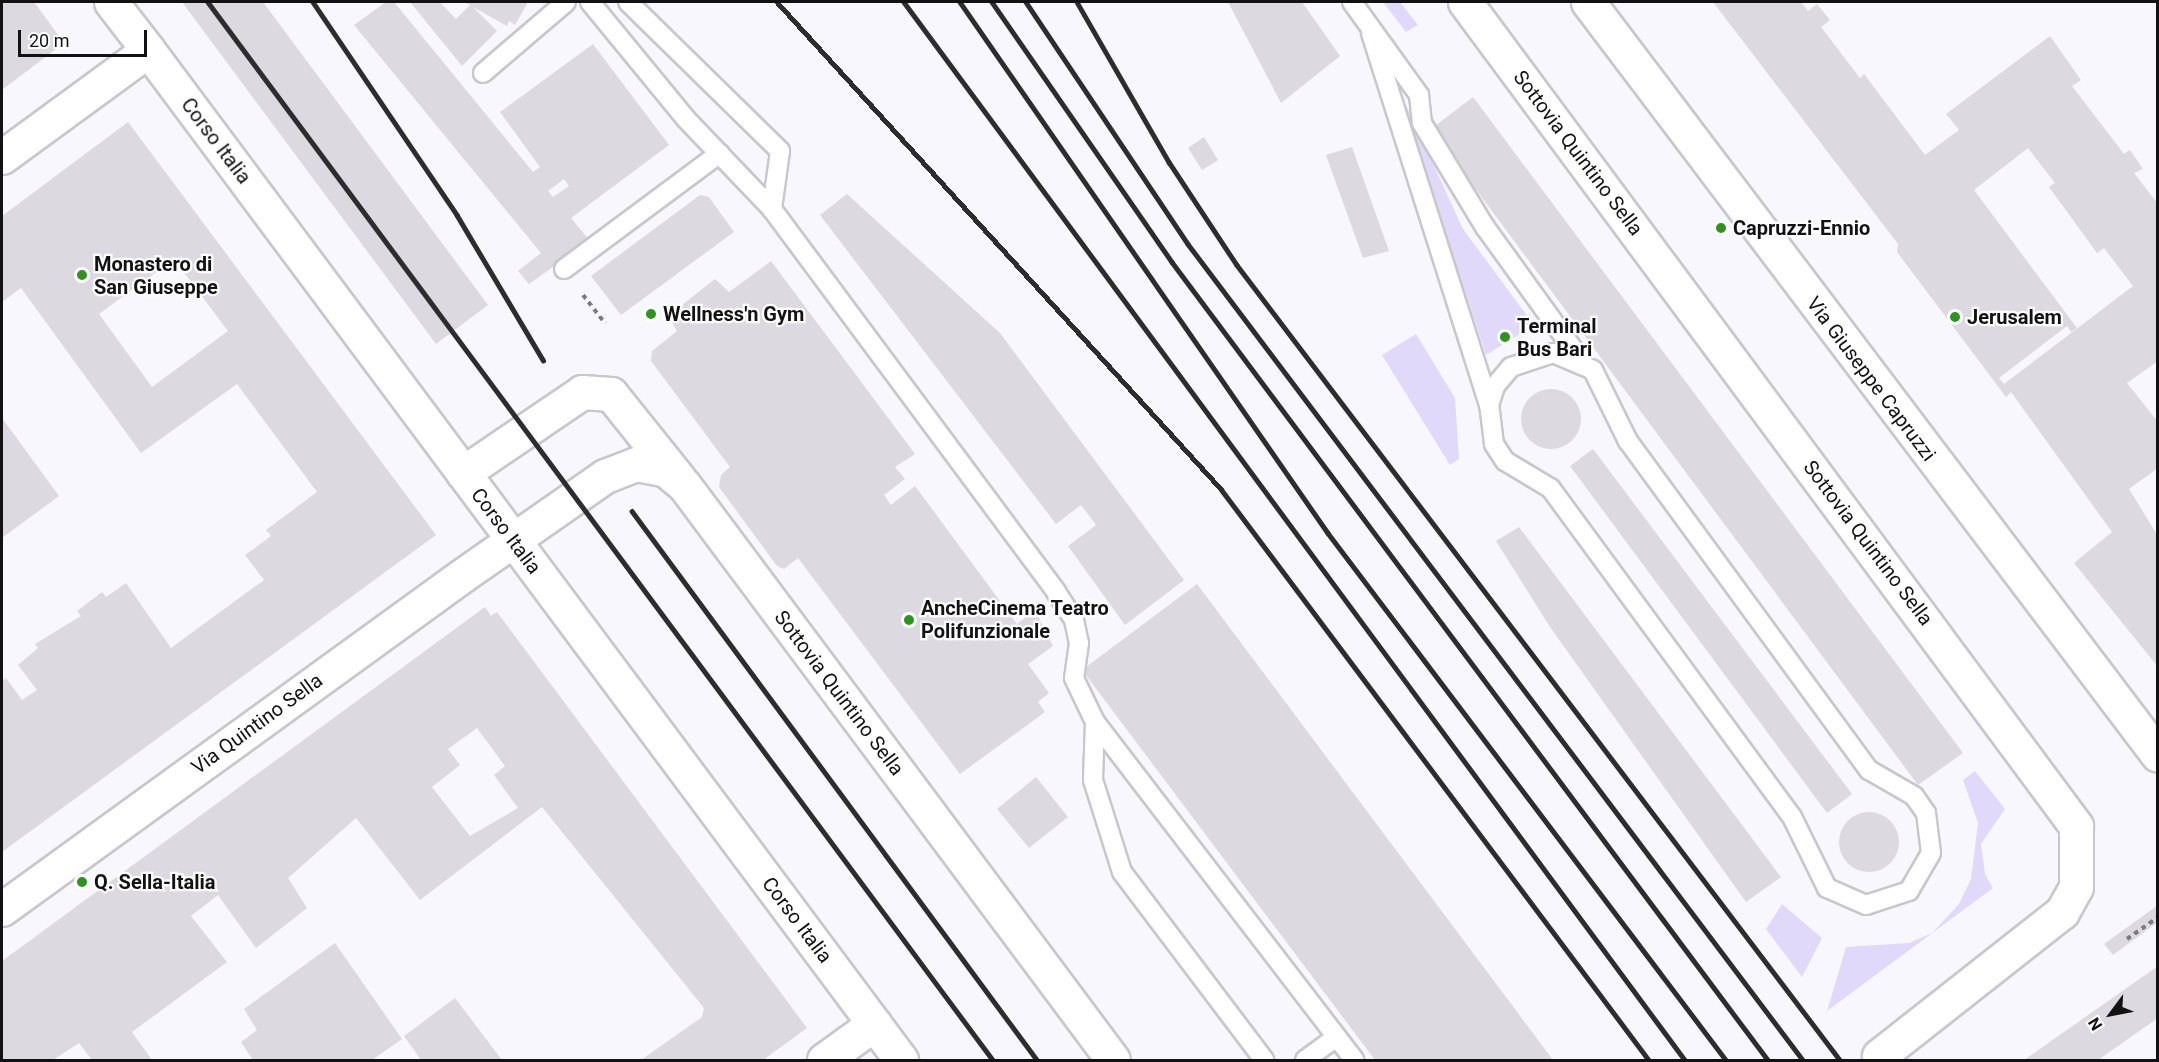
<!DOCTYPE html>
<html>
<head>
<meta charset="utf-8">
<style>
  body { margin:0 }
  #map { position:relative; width:2159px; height:1062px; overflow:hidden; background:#f8f7fd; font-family:Roboto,sans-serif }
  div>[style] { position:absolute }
  .green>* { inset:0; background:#e0d9f9 }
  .building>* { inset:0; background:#dcdae0 }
  .round { border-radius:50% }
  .path>* { height:4px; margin-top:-2px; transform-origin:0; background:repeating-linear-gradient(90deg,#7b7b7f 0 4.5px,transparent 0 9px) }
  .roads { filter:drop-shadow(2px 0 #c8c7cd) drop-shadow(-2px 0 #c8c7cd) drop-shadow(0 2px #c8c7cd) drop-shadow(0 -2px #c8c7cd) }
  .service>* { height:18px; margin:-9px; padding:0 9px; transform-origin:9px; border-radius:9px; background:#fff }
  .minor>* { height:33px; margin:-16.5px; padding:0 16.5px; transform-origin:16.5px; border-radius:16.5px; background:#fff }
  .tertiary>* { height:33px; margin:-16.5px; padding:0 16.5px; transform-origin:16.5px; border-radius:16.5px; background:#fff }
  .secondary>* { height:33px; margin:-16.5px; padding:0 16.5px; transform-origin:16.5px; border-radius:16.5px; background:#fff }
  .rail>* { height:4.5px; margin:-2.25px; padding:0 2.25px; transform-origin:2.25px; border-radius:2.25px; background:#2d2d2f }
  .dots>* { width:16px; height:16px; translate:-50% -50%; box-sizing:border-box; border:3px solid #fff; border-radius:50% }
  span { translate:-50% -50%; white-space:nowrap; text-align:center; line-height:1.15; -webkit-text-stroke:4.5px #fff; paint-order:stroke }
  .street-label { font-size:20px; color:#121214 }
  .poi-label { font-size:20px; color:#121214; font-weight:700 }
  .left { translate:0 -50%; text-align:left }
  .frame { position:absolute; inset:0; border:3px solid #121214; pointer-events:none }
  .north { position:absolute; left:2081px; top:984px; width:60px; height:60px; -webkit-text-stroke:4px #fff; paint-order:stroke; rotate:238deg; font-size:16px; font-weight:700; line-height:24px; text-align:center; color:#121214 }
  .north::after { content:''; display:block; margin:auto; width:21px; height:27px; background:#121214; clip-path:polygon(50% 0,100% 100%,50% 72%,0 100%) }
  .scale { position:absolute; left:18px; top:30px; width:129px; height:27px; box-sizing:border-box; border:3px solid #121214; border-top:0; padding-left:8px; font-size:18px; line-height:21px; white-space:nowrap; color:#121214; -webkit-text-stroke:4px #fff; paint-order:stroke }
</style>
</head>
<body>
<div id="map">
  <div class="green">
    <i style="clip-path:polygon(1383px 2px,1400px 2px,1418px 25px,1406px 32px)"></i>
    <i style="clip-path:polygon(1395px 81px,1463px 229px,1534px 325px,1486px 355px)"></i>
    <i style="clip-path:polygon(1416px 334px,1455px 398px,1459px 459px,1450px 465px,1382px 355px)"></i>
    <i style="clip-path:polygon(1975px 771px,2005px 809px,1981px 844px,1985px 874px,1993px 888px,1827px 1011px,1846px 947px,1909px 943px,1932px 933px,1959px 904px,1971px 879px,1978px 823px,1963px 780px)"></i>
    <i style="clip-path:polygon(1782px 904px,1822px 938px,1802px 977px,1766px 929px)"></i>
  </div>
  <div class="building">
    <i style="clip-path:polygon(2px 2px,34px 2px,64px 43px,2px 90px)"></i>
    <i style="clip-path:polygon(182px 2px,263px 2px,488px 305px,436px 344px)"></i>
    <i style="clip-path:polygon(evenodd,386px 2px,394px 2px,533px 172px,540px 167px,500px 112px,593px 44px,669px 145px,571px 218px,590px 241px,529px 284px,518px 271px,541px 253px,354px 25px,386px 2px,564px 179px,569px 186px,553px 197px,548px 191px,564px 179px)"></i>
    <i style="clip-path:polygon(410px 2px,440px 2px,456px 19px,470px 5px,463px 2px,528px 2px,515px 25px,509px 21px,507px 26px,473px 7px,497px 31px,462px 66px)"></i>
    <i style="clip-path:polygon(1228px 2px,1302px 2px,1340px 56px,1281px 103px)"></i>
    <i style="clip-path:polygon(evenodd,1713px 2px,1801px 2px,1808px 11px,1817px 4px,1830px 20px,1821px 27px,1860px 78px,1864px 74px,1925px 155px,1959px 130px,1946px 114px,2050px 36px,2081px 80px,2072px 86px,2124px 154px,2130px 150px,2143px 169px,2134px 173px,2158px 204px,2158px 361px,2127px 383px,2158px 422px,2158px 468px,2129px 489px,2158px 536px,2158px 667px,2074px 563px,2112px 532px,2011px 392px,2006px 397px,1897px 252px,1898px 244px,1713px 2px,2028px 148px,2055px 183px,2049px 187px,2097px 253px,2104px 248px,2133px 286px,2004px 384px,1999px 378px,2067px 326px,2071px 332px,2077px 328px,1974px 190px,2028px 148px)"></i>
    <i style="clip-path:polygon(1473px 97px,1963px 753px,1918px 785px,1431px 129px)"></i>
    <i style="clip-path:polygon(evenodd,128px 122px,436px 535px,2px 852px,2px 681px,6px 678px,22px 700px,37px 690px,18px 665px,38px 648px,35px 644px,81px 616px,77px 611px,102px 592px,106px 597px,126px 583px,171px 648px,264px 580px,245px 555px,271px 536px,266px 530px,317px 492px,237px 384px,141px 453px,21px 288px,2px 302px,2px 216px,128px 122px,174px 259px,228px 331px,152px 387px,99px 314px,174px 259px)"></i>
    <i style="clip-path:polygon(1204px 137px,1218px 160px,1202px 170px,1188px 148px)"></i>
    <i style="clip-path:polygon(1352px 147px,1389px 251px,1363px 258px,1326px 155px)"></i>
    <i style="clip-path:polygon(847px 194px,1000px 333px,1184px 580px,1125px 625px,1068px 546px,1096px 525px,1081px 505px,1056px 524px,820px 215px)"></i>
    <i style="clip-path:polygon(700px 195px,709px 197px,734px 232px,621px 315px,591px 276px)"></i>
    <i style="clip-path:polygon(771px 261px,915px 454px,895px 467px,905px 479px,884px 495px,891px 505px,915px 486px,1017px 624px,1035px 610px,1053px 646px,1028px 664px,1049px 693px,1038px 702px,1045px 712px,960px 774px,798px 558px,784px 569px,777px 566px,719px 487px,721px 475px,730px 467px,651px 361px,652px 351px,677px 331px,668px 316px,715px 279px,729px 292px)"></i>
    <i class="round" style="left:1521px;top:389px;width:60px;height:60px"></i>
    <i style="clip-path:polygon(2px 418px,59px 496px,2px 538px)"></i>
    <i style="clip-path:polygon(1593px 449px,1852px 794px,1827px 813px,1570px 466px)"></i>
    <i style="clip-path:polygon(1519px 527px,1781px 877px,1746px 902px,1550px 627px,1496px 541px)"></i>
    <i style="clip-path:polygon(1197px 584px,1553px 1060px,1375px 1060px,1082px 670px)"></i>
    <i style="clip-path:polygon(evenodd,485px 607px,491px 616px,497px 612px,807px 1028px,763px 1060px,641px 1060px,702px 1017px,704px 1008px,542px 807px,420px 900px,356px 818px,288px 878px,307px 908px,256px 948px,218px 895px,191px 916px,227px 962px,132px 1032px,152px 1060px,92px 1060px,79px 1043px,53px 1060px,2px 1060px,2px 961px,485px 607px,477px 728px,505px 766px,494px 775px,518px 808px,470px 836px,432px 787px,460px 765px,448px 749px,477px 728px)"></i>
    <i style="clip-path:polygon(1036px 777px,1068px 817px,1029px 848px,997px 809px)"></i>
    <i class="round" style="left:1839px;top:812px;width:60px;height:60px"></i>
    <i style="clip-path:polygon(2158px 905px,2158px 922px,2113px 955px,2104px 944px)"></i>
    <i style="clip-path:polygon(335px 943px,402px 1039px,372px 1060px,253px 1060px,241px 1042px,257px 1030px,244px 1009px)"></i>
    <i style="clip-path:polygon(2158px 966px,2158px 1018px,2098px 1060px,2024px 1060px)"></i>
    <i style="clip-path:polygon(455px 998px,502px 1060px,421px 1060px,404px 1036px)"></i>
  </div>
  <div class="path">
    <i style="left:583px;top:295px;width:36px;rotate:52deg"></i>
    <i style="left:2127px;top:939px;width:38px;rotate:-35deg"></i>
  </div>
  <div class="roads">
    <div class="service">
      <i style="left:590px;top:2px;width:151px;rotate:50.6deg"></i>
      <i style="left:686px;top:119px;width:124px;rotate:46.3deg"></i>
      <i style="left:772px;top:209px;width:477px;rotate:53.4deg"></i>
      <i style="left:1056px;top:592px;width:33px;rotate:57deg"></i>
      <i style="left:1074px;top:620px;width:24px;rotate:78deg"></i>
      <i style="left:1079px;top:643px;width:35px;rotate:98deg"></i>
      <i style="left:1074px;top:678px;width:49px;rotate:64.5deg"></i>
      <i style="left:1095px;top:722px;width:426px;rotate:52.5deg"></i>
      <i style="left:628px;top:2px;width:213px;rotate:44.4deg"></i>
      <i style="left:780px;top:151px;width:59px;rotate:97.9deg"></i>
      <i style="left:1352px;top:2px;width:115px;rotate:54.2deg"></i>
      <i style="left:1419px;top:95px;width:28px;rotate:84deg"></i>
      <i style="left:1422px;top:123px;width:122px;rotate:58.8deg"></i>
      <i style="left:1485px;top:227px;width:168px;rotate:54.2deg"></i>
      <i style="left:1371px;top:33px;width:390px;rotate:72.4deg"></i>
      <i style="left:483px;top:73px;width:109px;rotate:-40.5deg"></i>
      <i style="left:564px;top:269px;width:194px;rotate:-36.6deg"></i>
      <i style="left:1553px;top:353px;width:43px;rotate:23deg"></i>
      <i style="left:1593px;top:370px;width:79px;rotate:63.8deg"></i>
      <i style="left:1628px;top:441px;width:408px;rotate:53.8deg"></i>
      <i style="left:1869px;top:770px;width:52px;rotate:30deg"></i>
      <i style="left:1914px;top:796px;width:21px;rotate:55deg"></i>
      <i style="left:1926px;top:813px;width:40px;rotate:82.9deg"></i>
      <i style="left:1931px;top:853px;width:44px;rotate:120.1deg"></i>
      <i style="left:1909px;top:891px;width:45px;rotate:162deg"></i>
      <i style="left:1866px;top:905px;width:43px;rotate:-156.4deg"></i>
      <i style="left:1827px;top:888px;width:79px;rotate:-116.2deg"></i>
      <i style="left:1792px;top:817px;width:408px;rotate:-126.3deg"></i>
      <i style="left:1550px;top:488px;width:52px;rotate:-149deg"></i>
      <i style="left:1505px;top:461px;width:20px;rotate:-123deg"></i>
      <i style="left:1494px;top:444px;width:39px;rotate:-97deg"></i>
      <i style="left:1489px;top:405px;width:20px;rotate:-72deg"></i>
      <i style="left:1495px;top:386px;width:25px;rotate:-50deg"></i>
      <i style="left:1511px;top:367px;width:44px;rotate:-18.4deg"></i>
      <i style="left:1095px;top:722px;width:58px;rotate:92deg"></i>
      <i style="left:1093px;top:780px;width:96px;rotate:72.5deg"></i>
      <i style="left:1122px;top:872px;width:236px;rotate:52.9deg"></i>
      <i style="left:1305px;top:1060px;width:39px;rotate:-36deg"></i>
    </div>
    <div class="minor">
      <i style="left:111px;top:2px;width:61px;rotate:52.4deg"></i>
      <i style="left:824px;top:1060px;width:62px;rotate:-35.8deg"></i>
    </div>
    <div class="tertiary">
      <i style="left:1465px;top:2px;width:1026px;rotate:53.44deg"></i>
      <i style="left:2076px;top:826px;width:61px;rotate:90deg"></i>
      <i style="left:2076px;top:887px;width:29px;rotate:119deg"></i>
      <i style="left:2062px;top:912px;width:233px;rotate:141.8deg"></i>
      <i style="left:2px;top:157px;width:181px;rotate:-36.2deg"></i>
      <i style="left:148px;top:50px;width:1260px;rotate:53.29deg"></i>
      <i style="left:463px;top:473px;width:144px;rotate:-34.2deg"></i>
      <i style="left:582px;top:392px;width:29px;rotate:4deg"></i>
      <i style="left:611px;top:394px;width:109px;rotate:51.3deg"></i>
      <i style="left:2px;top:909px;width:569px;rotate:-35.92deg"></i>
      <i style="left:463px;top:575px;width:173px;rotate:-34.9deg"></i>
      <i style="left:605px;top:476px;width:33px;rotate:-21deg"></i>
      <i style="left:636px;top:464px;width:31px;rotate:11deg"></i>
      <i style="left:666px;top:470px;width:23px;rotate:40deg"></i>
      <i style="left:684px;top:485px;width:717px;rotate:53.27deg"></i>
    </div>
    <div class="secondary">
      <i style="left:1588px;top:2px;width:944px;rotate:52.88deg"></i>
    </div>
  </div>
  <div class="rail">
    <i style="left:208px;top:2px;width:1317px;rotate:53.43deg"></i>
    <i style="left:313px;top:2px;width:257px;rotate:55.9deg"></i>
    <i style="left:457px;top:215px;width:169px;rotate:59.3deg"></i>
    <i style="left:777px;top:2px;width:659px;rotate:47.64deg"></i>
    <i style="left:1221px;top:489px;width:714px;rotate:53.15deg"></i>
    <i style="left:904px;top:2px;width:1315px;rotate:53.57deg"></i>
    <i style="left:960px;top:2px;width:646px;rotate:55.28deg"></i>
    <i style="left:1328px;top:533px;width:660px;rotate:52.94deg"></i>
    <i style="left:992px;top:2px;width:316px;rotate:55.3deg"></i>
    <i style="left:1172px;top:262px;width:996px;rotate:53.25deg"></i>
    <i style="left:1026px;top:2px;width:291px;rotate:56.2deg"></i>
    <i style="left:1188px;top:244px;width:1022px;rotate:53deg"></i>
    <i style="left:1077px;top:2px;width:185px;rotate:60.1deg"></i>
    <i style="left:1169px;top:162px;width:123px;rotate:56.6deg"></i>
    <i style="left:1237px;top:265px;width:998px;rotate:52.82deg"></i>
    <i style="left:632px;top:511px;width:682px;rotate:53.58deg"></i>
  </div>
  <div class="dots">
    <i style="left:1721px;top:228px;background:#2d951d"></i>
    <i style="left:82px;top:275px;background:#2d951d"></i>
    <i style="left:651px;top:314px;background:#2d951d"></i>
    <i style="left:1955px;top:317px;background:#2d951d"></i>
    <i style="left:1505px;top:337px;background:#2d951d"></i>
    <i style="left:909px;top:620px;background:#2d951d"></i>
    <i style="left:82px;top:882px;background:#2d951d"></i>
  </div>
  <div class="street-label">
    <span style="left:216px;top:141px;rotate:53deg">Corso Italia</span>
    <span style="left:1578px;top:153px;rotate:53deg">Sottovia Quintino Sella</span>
    <span style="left:1871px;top:379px;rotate:53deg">Via Giuseppe Capruzzi</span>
    <span style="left:506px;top:531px;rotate:53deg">Corso Italia</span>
    <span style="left:1868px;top:543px;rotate:53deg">Sottovia Quintino Sella</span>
    <span style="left:839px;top:693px;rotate:53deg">Sottovia Quintino Sella</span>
    <span style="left:257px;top:724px;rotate:-36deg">Via Quintino Sella</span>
    <span style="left:797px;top:920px;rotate:53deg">Corso Italia</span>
  </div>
  <div class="poi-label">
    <span class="left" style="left:1733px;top:228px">Capruzzi-Ennio</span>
    <span class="left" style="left:94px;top:276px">Monastero di<br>San Giuseppe</span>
    <span class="left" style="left:663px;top:314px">Wellness'n Gym</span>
    <span class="left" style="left:1967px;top:317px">Jerusalem</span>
    <span class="left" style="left:1517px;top:338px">Terminal<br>Bus Bari</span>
    <span class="left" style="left:921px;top:620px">AncheCinema Teatro<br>Polifunzionale</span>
    <span class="left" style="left:94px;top:882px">Q. Sella-Italia</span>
  </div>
  <div class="frame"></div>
  <div class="north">N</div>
  <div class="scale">20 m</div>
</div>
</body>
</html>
